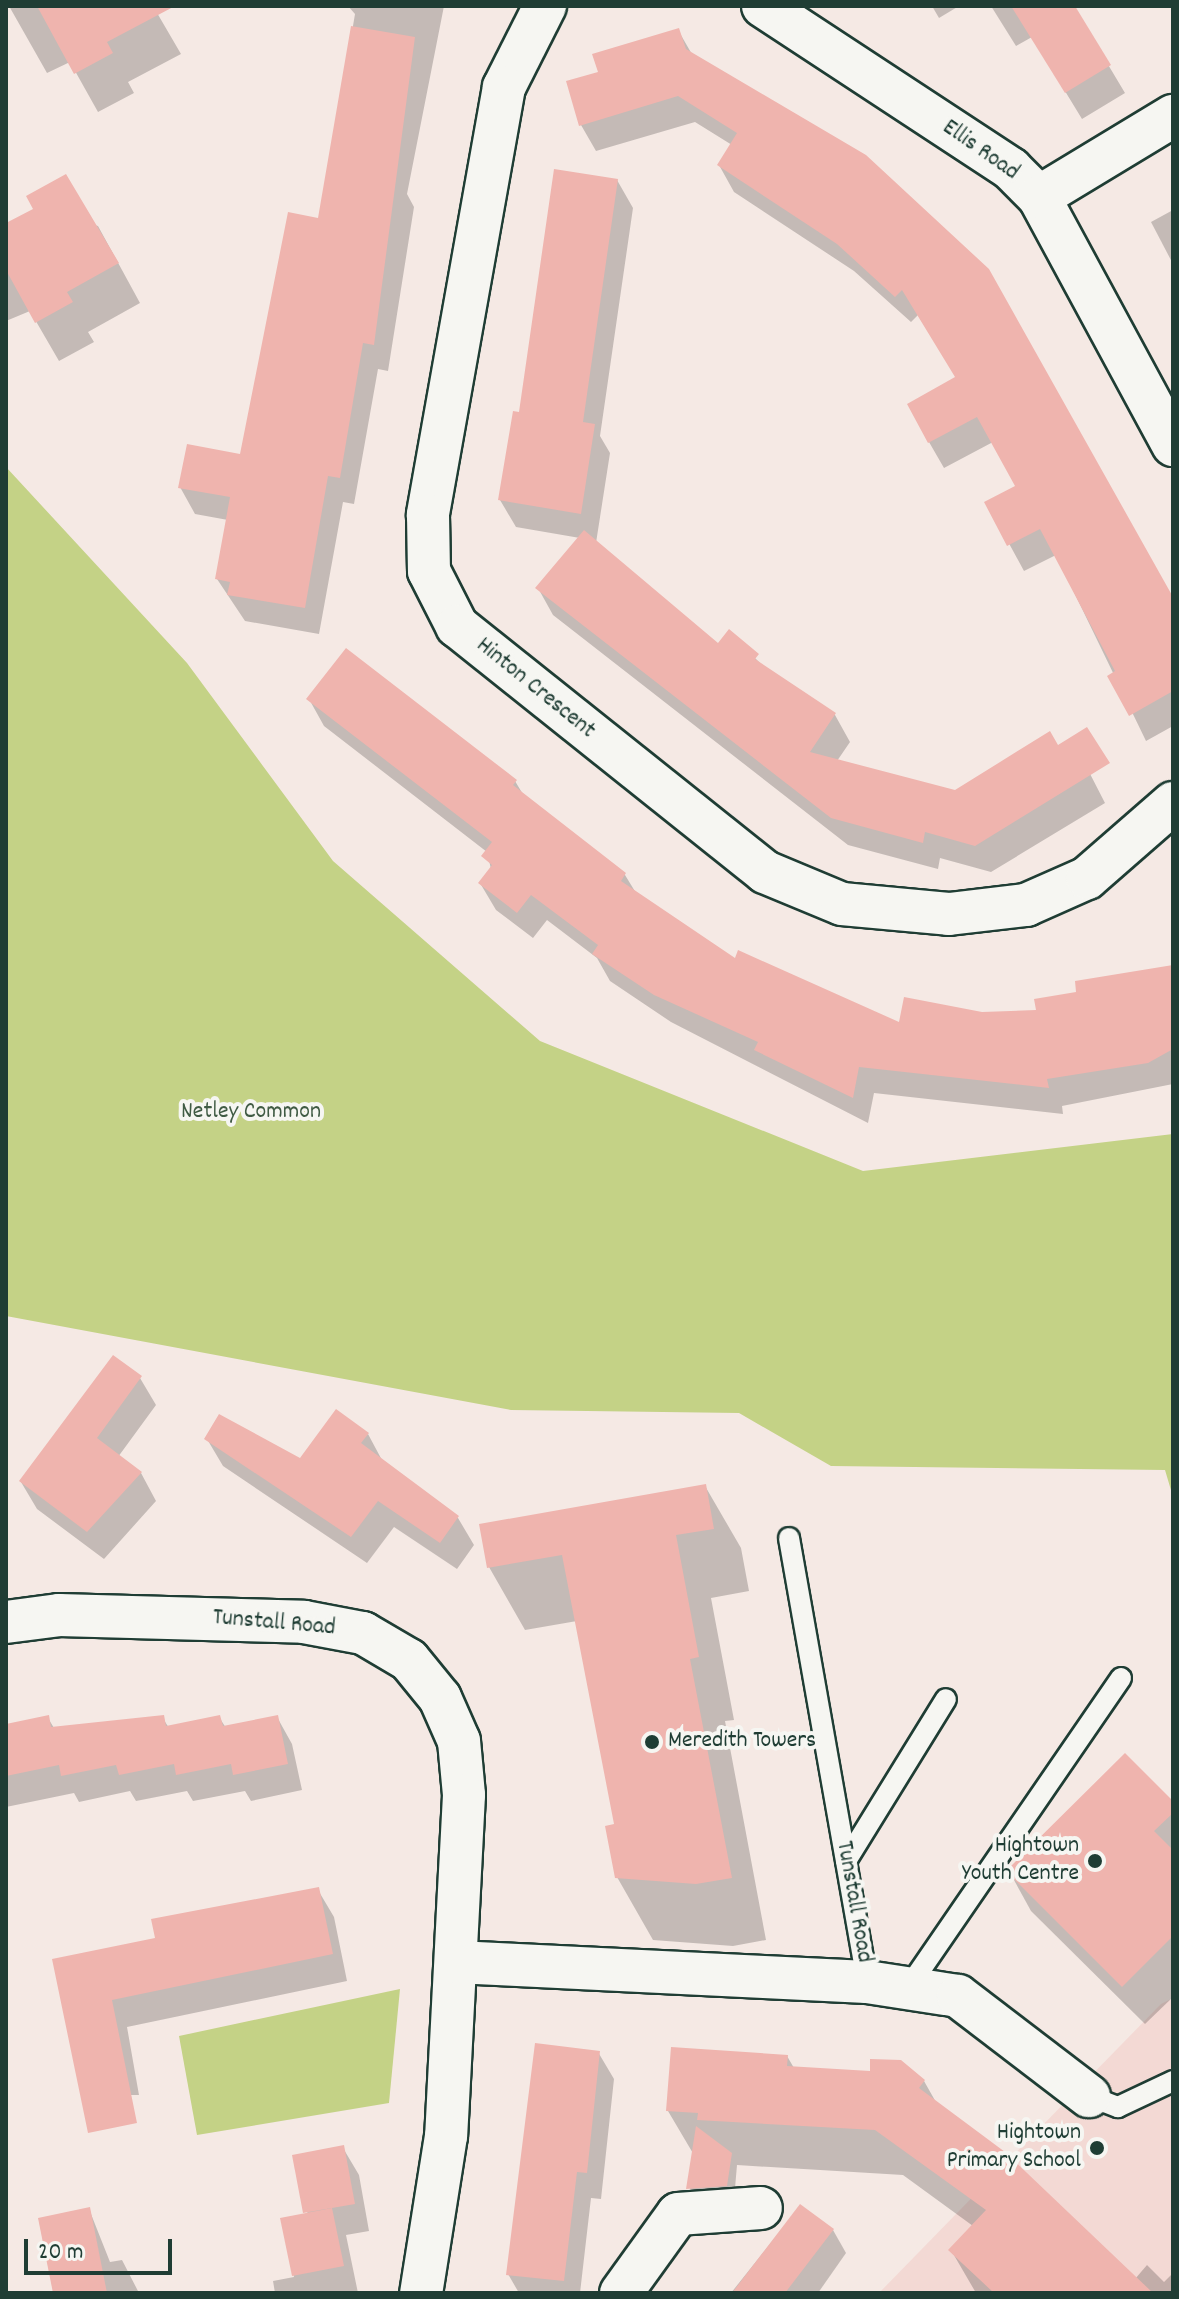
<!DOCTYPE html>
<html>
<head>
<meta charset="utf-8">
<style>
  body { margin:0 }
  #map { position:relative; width:1179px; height:2299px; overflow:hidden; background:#f5e9e4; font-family:Dekko,sans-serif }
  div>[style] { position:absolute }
  .built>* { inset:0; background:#f3d9d4 }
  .green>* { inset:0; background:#c4d286 }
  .shadow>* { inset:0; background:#0003 }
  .building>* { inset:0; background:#efb4ae }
  .roads { filter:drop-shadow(2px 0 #1f3d34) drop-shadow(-2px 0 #1f3d34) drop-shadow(0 2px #1f3d34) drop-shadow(0 -2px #1f3d34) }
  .service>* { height:20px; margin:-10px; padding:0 10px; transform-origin:10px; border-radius:10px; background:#f6f6f2 }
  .minor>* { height:42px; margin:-21px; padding:0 21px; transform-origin:21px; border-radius:21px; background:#f6f6f2 }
  .dots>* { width:22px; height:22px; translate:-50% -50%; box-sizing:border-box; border:4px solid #f6f6f2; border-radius:50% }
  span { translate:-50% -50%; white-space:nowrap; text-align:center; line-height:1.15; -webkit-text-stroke:8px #f6f6f2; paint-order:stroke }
  .street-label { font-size:24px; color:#1f3d34 }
  .park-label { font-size:24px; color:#405b44 }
  .poi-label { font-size:24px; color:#1f3d34 }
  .left { translate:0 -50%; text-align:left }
  .right { translate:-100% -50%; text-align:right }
  .frame { position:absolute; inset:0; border:8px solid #1f3d34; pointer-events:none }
  .scale { position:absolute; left:24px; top:2239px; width:148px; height:36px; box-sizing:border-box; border:4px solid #1f3d34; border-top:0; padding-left:10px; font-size:24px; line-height:28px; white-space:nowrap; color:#1f3d34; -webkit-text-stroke:6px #f6f6f2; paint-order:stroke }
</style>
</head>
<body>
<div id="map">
  <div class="built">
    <i style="clip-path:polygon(1173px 1998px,1173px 2293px,879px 2293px,1161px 2004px)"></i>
  </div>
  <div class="green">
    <i style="clip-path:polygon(6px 467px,187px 663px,333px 861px,540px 1041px,863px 1171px,1173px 1134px,1173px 1497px,1165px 1470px,831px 1466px,739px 1413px,511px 1410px,6px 1316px)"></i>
    <i style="clip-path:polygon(400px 1989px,389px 2103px,197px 2135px,179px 2036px)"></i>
  </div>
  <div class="shadow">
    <i style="clip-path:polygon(9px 6px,153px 6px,181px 54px,128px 82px,134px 93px,98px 112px,70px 62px,47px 73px)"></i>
    <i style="clip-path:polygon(348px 6px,444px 6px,407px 194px,414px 207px,388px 371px,378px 369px,354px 504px,343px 502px,319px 634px,245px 621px,217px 579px,228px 520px,195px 514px,180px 487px,242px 456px,320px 220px,355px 14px)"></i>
    <i style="clip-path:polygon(932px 6px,959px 6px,939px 18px)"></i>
    <i style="clip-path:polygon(991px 6px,1073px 6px,1125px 93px,1082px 119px,1032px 37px,1016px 46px)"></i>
    <i style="clip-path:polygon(678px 30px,693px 56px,865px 156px,1173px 603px,1173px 726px,1146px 741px,1056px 555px,1024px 571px,987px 503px,1017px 487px,993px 442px,944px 468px,929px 442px,957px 378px,918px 315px,911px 322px,854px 271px,734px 192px,719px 165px,732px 145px,695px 122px,596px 151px,581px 125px,600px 73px)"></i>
    <i style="clip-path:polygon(617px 180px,633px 208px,600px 436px,610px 453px,596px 543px,718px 646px,729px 632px,765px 668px,835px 715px,850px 742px,837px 761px,955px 792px,1057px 747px,1086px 766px,1105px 803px,991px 872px,940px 858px,938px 869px,848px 845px,553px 615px,538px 588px,580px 538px,516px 527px,500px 500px,521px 415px)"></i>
    <i style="clip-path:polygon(36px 210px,98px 226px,140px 303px,88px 332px,94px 342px,59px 361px,30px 311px,6px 321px,6px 226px)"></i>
    <i style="clip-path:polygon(1173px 210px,1173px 264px,1151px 222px)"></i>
    <i style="clip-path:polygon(309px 699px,515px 781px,524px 796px,625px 875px,636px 893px,736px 961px,901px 1025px,1038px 1012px,1173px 967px,1173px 1084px,1062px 1106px,1063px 1114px,874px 1093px,868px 1123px,671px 1022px,610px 981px,597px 958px,547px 920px,533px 938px,496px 910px,480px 883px,491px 869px,487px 852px,324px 726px)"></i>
    <i style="clip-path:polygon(140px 1378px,156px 1405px,118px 1457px,141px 1473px,156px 1501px,104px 1559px,37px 1509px,21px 1482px)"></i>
    <i style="clip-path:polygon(368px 1434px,383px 1462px,458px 1518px,474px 1545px,457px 1569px,394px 1527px,367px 1563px,223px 1466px,207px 1439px,300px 1461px)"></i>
    <i style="clip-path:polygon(705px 1486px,741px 1548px,749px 1591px,711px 1598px,734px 1720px,725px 1721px,766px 1940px,733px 1946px,653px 1940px,617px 1877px,616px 1826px,577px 1621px,525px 1630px,489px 1567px)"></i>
    <i style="clip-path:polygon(162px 1717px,169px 1728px,219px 1717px,226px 1728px,277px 1717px,292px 1744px,302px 1790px,251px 1801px,245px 1791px,193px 1801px,187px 1791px,136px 1801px,130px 1791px,79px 1802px,74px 1793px,6px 1807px,6px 1726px,48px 1718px,54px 1728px)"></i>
    <i style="clip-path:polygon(1173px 1804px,1173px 1997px,1145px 2024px,1031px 1911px,1009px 1871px)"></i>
    <i style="clip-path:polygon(318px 1890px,334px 1917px,347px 1981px,127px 2027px,139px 2095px,92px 2095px,54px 1960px,157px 1939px)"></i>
    <i style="clip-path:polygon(598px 2052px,614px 2079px,601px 2199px,591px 2198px,580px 2293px,519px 2293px,508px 2274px)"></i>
    <i style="clip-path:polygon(787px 2056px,794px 2068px,924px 2081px,937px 2104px,1135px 2279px,1147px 2265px,1164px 2282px,1173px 2273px,1173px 2293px,976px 2293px,951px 2250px,973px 2226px,903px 2175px,737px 2165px,734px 2200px,697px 2202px,690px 2189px,694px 2155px,668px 2111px)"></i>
    <i style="clip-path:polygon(343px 2148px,359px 2175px,369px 2231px,346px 2235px,358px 2293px,275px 2293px,273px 2281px,294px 2277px,282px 2219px,306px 2215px)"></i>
    <i style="clip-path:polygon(800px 2206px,833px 2230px,846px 2253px,818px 2293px,731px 2293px)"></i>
    <i style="clip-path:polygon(89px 2209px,110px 2262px,122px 2260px,139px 2293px,55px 2293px)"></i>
  </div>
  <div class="building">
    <i style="clip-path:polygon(37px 6px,175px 6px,107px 42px,113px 53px,74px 74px)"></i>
    <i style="clip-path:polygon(1011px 6px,1075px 6px,1111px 65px,1065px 93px)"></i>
    <i style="clip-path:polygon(351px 26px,415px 37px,374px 345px,363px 343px,340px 478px,328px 476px,305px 608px,227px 595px,230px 582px,215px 579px,230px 497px,178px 488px,187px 444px,240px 454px,288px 212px,318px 218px)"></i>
    <i style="clip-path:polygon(679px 28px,686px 49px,866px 155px,989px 269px,1173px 597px,1173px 691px,1129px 716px,1107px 676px,1115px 671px,1040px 529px,1007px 546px,984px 502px,1015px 486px,977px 417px,928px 443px,907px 404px,955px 377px,902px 290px,895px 297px,837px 244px,717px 165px,737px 133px,678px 96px,579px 126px,566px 81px,598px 72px,592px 54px)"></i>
    <i style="clip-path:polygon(554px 169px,618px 179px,583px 422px,595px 424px,581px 514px,498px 500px,513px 411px,519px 412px)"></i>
    <i style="clip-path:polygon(66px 174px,119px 263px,67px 292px,73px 302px,35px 323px,6px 270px,6px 223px,33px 209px,26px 196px)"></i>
    <i style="clip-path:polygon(584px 530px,718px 643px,729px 629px,759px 654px,755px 659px,836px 713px,810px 752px,955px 790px,1050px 731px,1058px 745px,1087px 727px,1110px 763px,975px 846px,925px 832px,923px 843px,831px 818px,535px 588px)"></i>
    <i style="clip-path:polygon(346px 648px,517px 780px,513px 785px,626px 873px,621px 881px,735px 958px,738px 950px,899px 1022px,904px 997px,982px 1012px,1036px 1010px,1034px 999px,1076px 992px,1075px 981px,1173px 965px,1173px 1049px,1148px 1063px,1047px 1079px,1049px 1088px,859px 1067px,853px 1098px,754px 1050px,758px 1042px,654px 995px,592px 954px,598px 945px,531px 895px,517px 913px,478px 883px,492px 865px,481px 856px,492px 842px,306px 699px)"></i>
    <i style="clip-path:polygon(113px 1355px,142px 1376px,97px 1438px,142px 1472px,87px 1532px,19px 1481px)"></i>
    <i style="clip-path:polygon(336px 1409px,369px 1433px,361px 1443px,459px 1516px,440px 1543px,378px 1501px,351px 1537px,204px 1439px,219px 1414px,300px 1458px)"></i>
    <i style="clip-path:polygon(706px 1484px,714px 1529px,676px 1535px,699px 1657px,690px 1659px,732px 1878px,696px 1884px,615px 1878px,605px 1826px,614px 1824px,562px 1555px,487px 1568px,479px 1524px)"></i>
    <i style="clip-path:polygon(49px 1715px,51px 1727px,164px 1715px,166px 1726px,220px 1715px,223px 1726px,278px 1715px,288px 1764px,233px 1775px,231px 1764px,176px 1775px,174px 1764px,119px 1775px,116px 1765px,61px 1776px,59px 1765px,6px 1776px,6px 1724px)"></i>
    <i style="clip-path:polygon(1125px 1753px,1173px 1801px,1173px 1813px,1154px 1831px,1173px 1850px,1173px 1936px,1122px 1987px,1006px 1871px)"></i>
    <i style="clip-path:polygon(319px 1887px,333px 1954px,112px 2000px,137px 2123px,88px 2133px,52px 1959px,155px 1938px,151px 1919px)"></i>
    <i style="clip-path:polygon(535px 2043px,600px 2051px,587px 2173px,577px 2172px,564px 2281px,506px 2275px)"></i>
    <i style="clip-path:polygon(671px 2047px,788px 2055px,787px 2066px,870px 2071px,870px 2059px,901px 2060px,925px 2080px,919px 2088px,1005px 2152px,1153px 2293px,994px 2293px,948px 2250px,986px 2210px,875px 2130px,697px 2120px,698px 2113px,666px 2111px)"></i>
    <i style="clip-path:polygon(696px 2126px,732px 2153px,727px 2186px,686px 2189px)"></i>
    <i style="clip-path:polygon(344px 2145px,355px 2204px,303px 2213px,292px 2155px)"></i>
    <i style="clip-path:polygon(800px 2204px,834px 2229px,785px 2293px,732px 2293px)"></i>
    <i style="clip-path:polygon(90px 2207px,107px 2293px,53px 2293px,38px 2218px)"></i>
    <i style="clip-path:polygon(332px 2208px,344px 2266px,292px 2276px,280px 2218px)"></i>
  </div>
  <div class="roads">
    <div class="service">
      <i style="left:789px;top:1538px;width:451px;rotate:80deg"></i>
      <i style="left:846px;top:1861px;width:190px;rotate:-58.3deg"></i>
      <i style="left:908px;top:1988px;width:376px;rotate:-55.5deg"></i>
      <i style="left:1089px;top:2096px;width:31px;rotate:21deg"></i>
      <i style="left:1118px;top:2107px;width:61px;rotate:-25.3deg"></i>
    </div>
    <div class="minor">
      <i style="left:545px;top:6px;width:91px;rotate:116.8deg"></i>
      <i style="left:504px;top:87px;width:435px;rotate:100.1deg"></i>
      <i style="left:428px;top:515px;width:56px;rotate:89deg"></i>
      <i style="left:429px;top:571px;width:62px;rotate:63deg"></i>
      <i style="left:457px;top:626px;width:394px;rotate:38.6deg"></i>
      <i style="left:765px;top:872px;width:83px;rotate:22.6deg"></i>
      <i style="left:842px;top:904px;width:107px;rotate:5.3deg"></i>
      <i style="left:949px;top:914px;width:78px;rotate:-6.7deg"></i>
      <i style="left:1026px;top:905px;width:67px;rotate:-23.9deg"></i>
      <i style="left:1087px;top:878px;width:114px;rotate:-41.1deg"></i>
      <i style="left:763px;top:6px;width:297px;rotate:33.3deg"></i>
      <i style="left:1011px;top:169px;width:40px;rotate:45deg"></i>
      <i style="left:1039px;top:197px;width:282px;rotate:61.6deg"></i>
      <i style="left:1039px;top:197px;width:157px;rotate:-31.2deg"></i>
      <i style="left:6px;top:1622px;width:53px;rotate:-7.5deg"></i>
      <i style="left:59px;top:1615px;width:245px;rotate:1.6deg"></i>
      <i style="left:304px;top:1622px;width:60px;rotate:10.6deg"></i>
      <i style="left:363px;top:1633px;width:53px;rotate:30.4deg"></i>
      <i style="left:409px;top:1660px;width:49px;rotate:50.8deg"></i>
      <i style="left:440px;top:1698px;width:47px;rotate:66.2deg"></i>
      <i style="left:459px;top:1741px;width:54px;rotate:84.7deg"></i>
      <i style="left:464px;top:1795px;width:341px;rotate:93deg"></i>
      <i style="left:446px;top:2136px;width:159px;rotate:99deg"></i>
      <i style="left:456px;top:1962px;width:411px;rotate:2.8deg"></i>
      <i style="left:867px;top:1982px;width:92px;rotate:8.7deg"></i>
      <i style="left:958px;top:1996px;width:165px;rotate:37.4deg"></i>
      <i style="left:621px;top:2293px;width:97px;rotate:-54.2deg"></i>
      <i style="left:678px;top:2214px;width:83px;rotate:-4.1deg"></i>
    </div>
  </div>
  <div class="dots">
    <i style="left:652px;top:1742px;background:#1f3d34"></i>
    <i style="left:1095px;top:1861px;background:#1f3d34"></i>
    <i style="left:1097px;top:2148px;background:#1f3d34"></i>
  </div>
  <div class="street-label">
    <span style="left:980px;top:151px;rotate:35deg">Ellis Road</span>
    <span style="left:535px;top:689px;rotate:39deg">Hinton Crescent</span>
    <span style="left:274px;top:1624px;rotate:5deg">Tunstall Road</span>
    <span style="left:853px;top:1902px;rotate:80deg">Tunstall Road</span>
  </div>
  <div class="park-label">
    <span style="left:251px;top:1113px">Netley Common</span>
  </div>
  <div class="poi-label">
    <span class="left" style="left:668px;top:1742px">Meredith Towers</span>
    <span class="right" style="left:1079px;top:1861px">Hightown<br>Youth Centre</span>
    <span class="right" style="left:1081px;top:2148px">Hightown<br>Primary School</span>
  </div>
  <div class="frame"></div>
  <div class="scale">20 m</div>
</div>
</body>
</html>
